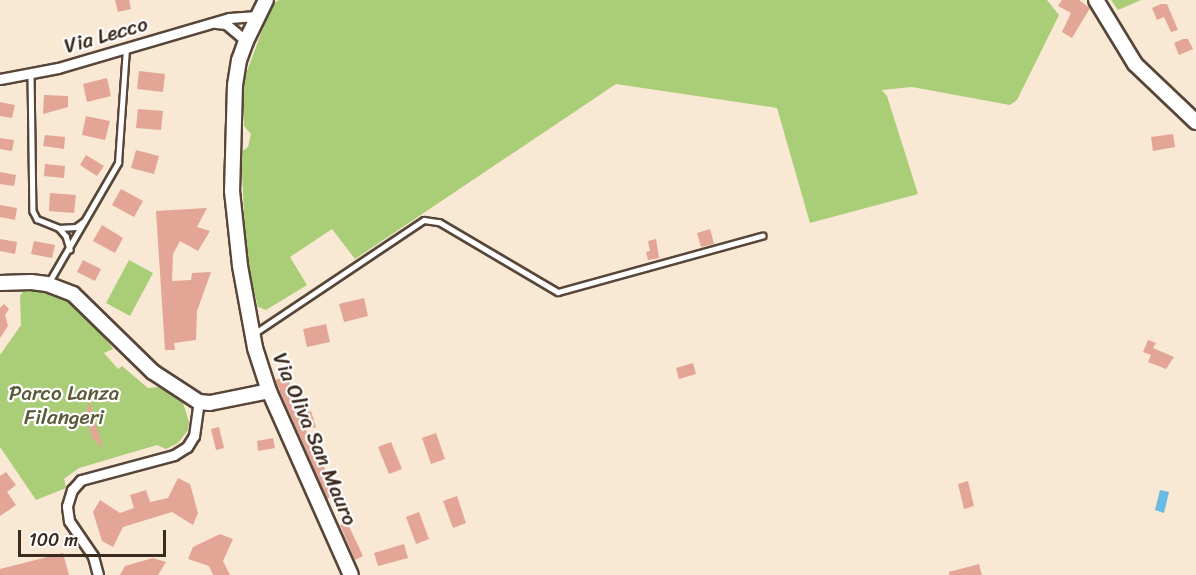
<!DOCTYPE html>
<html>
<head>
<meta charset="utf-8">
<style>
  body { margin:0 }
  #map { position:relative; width:1196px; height:575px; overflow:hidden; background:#f8e8d4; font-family:Sriracha,sans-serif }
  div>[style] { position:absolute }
  .green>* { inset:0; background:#aace78 }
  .water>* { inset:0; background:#68bbe4 }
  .building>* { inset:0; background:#e3a595 }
  .roads { filter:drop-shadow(2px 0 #574639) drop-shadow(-2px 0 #574639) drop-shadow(0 2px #574639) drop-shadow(0 -2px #574639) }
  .lane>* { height:4.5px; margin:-2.25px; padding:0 2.25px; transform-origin:2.25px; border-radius:2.25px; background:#fff }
  .street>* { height:9px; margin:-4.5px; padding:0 4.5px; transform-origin:4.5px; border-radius:4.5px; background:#fff }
  .secondary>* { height:14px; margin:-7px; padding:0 7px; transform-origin:7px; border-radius:7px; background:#fff }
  span { translate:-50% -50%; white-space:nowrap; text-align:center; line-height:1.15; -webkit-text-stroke:4.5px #fff; paint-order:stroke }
  .street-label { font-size:21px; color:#3b2a1e }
  .park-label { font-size:21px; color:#5c5b39 }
  .scale { position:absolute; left:18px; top:530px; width:148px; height:27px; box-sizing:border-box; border:3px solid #3b2a1e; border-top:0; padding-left:8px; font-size:18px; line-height:21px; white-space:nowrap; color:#3b2a1e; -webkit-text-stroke:4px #fff; paint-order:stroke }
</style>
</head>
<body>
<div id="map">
  <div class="green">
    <i style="clip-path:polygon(279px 0,1047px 0,1059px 15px,1017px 100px,1010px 105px,912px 87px,882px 90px,887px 96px,918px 194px,810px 223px,777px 108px,616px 84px,355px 259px,332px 229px,290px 257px,307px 285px,266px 310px,258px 307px,246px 255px,241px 152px,248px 147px,251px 134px,244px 126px,243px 82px,272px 4px)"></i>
    <i style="clip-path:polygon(1111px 0,1141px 0,1118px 10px)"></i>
    <i style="clip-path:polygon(129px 260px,153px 273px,130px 316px,106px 303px)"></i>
    <i style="clip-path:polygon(40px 289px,64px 297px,80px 310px,110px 344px,113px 349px,104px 353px,118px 369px,122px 366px,148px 388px,159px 387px,182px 400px,189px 422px,188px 430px,178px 443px,166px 449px,157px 445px,79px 468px,64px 479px,66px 488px,36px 500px,0 447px,0 355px,21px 325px,20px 296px,24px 290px)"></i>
  </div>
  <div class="water">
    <i style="clip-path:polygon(1160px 490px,1169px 492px,1164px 513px,1155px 510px)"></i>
  </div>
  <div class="building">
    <i style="clip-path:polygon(115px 0,129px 0,131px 9px,118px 12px)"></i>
    <i style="clip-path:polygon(1062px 0,1079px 0,1090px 8px,1072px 38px,1062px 32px,1071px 13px,1058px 6px)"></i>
    <i style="clip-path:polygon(1161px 4px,1167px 4px,1178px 30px,1171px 32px,1164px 17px,1157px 20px,1152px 8px)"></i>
    <i style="clip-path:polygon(1183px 39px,1188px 39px,1193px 49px,1179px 55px,1174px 43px)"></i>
    <i style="clip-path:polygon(139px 71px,165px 74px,163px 92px,137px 89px)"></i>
    <i style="clip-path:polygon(107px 78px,111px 96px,87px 102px,83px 84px)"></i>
    <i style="clip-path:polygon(44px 95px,68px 96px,68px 107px,43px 114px)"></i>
    <i style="clip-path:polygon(0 102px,15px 105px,12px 118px,0 116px)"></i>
    <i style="clip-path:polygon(138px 109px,163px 111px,161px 130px,136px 128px)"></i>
    <i style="clip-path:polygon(86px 116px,110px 121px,105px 140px,82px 135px)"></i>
    <i style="clip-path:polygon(1173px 134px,1175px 147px,1153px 151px,1151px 137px)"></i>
    <i style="clip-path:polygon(45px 135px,65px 137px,64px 149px,43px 146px)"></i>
    <i style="clip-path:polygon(0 138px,14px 140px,12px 151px,0 149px)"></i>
    <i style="clip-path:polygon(136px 150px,159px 156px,154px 174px,131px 168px)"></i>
    <i style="clip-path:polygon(86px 155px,104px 166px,97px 176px,80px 165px)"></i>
    <i style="clip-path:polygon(45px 164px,65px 166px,64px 178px,44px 176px)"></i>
    <i style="clip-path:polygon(0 172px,16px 175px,14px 186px,0 184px)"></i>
    <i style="clip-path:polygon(121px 189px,143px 201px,134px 217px,112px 205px)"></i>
    <i style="clip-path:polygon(50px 193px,76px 195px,74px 213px,49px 211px)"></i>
    <i style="clip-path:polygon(0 205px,17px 208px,15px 220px,0 217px)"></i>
    <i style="clip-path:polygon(207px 208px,197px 227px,210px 231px,198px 251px,180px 241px,173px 254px,172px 281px,191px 280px,192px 273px,211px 272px,197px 311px,196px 340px,174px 343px,175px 350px,165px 350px,156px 211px)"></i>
    <i style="clip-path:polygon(102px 225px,123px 238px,115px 253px,93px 241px)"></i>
    <i style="clip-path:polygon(710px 229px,714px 244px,701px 247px,697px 233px)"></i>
    <i style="clip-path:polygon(0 239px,17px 242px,15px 254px,0 251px)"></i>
    <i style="clip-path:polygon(656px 239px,659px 258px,648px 260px,646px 252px,650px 251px,648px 241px)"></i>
    <i style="clip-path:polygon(34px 241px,55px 245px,52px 258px,31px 254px)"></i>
    <i style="clip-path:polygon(83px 260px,101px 269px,95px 281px,77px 272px)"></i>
    <i style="clip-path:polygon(364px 298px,368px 316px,344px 322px,339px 304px)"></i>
    <i style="clip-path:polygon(4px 304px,9px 309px,5px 315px,8px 326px,0 338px,0 308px)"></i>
    <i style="clip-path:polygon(326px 324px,330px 342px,307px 347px,303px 329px)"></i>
    <i style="clip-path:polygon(1148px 340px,1156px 343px,1153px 348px,1174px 357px,1166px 369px,1148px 362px,1151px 355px,1143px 352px)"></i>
    <i style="clip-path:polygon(693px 363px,696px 374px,679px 379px,676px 368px)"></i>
    <i style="clip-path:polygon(287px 376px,301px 414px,311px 411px,316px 427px,306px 430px,337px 494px,327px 499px,275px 380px)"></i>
    <i style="clip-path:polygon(89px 401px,103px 448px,92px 438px,86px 416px)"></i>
    <i style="clip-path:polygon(219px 427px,224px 448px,216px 450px,211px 429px)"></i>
    <i style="clip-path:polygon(436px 433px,445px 459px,431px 464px,422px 438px)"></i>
    <i style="clip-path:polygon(273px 438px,275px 448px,258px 451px,257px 441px)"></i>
    <i style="clip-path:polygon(391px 442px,402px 469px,389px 474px,378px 447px)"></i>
    <i style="clip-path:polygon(6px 472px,16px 485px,7px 492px,16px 505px,0 516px,0 476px)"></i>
    <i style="clip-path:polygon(178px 478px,190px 484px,198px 513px,193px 525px,172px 512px,123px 527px,113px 547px,102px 541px,93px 512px,100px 500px,120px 513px,134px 508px,130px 495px,146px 490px,150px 502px,168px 498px)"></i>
    <i style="clip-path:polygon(968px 481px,974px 506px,964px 509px,958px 484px)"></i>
    <i style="clip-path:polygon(457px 496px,466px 523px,453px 528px,443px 501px)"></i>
    <i style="clip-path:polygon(419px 512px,429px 539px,416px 544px,406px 517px)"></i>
    <i style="clip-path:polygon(347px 522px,363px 556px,355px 560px,340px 525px)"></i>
    <i style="clip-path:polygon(220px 534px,233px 539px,223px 561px,230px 575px,213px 575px,209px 566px,188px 559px,193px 547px)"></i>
    <i style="clip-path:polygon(404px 544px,408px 558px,378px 566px,374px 553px)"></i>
    <i style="clip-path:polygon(63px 553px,69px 575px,0 575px,0 569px)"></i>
    <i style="clip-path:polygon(153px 558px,166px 562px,158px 575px,120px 575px,125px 566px)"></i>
    <i style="clip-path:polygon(979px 564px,982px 575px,949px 575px,949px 572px)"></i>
  </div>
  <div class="roads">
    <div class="lane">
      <i style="left:31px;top:74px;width:137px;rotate:89.2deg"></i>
      <i style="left:33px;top:211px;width:9px;rotate:63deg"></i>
      <i style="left:37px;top:219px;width:24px;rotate:22deg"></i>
      <i style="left:59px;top:228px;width:11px;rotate:49deg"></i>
      <i style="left:66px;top:236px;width:14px;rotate:73deg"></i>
      <i style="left:59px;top:228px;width:17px;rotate:-3deg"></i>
      <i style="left:76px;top:227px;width:10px;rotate:-37deg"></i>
      <i style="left:49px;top:282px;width:138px;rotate:-59.9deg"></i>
      <i style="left:118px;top:163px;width:114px;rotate:-86deg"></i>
      <i style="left:255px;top:333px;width:203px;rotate:-33.8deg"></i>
      <i style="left:424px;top:220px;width:15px;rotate:8deg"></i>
      <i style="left:439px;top:222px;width:138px;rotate:30.5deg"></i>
      <i style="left:558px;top:292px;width:212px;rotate:-15.4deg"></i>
    </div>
    <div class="street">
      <i style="left:216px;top:23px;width:10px;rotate:6deg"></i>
      <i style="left:226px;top:24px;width:26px;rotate:40deg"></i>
      <i style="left:0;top:79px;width:59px;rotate:-10.7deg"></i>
      <i style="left:58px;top:68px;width:178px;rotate:-16.3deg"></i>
      <i style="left:229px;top:18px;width:28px;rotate:-4deg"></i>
      <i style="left:98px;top:575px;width:20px;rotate:-105deg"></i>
      <i style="left:93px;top:556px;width:42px;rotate:-124.4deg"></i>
      <i style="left:69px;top:521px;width:15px;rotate:-98deg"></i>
      <i style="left:67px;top:506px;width:17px;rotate:-73deg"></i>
      <i style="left:72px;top:490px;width:13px;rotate:-48deg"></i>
      <i style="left:81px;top:480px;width:96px;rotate:-15deg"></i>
      <i style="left:174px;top:455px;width:15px;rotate:-32deg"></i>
      <i style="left:187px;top:447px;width:13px;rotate:-58deg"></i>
      <i style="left:194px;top:436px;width:34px;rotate:-82deg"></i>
    </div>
    <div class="secondary">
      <i style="left:266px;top:0;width:46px;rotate:116deg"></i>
      <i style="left:246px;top:41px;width:20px;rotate:110deg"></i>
      <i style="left:239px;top:60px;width:25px;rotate:99deg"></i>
      <i style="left:235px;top:85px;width:106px;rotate:91.6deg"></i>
      <i style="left:232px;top:191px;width:75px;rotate:83.9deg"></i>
      <i style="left:240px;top:266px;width:83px;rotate:79.6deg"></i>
      <i style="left:255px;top:348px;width:45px;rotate:72deg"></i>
      <i style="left:269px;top:391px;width:201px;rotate:66deg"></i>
      <i style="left:1096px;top:0;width:75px;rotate:58.6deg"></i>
      <i style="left:1135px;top:64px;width:84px;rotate:43.6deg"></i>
      <i style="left:0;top:283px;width:31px;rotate:-2deg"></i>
      <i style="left:31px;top:282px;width:16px;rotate:7deg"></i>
      <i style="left:47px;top:284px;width:28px;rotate:21deg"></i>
      <i style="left:73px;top:294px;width:112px;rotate:44.3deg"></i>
      <i style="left:153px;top:372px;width:55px;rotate:33.1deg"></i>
      <i style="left:199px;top:402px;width:11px;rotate:5deg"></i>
      <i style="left:210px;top:403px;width:60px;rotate:-11.5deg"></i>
    </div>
  </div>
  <div class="street-label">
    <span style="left:106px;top:35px;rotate:-16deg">Via Lecco</span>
    <span style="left:315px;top:439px;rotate:67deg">Via Oliva San Mauro</span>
  </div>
  <div class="park-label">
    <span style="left:64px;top:405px">Parco Lanza<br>Filangeri</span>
  </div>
  <div class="scale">100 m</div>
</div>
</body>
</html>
